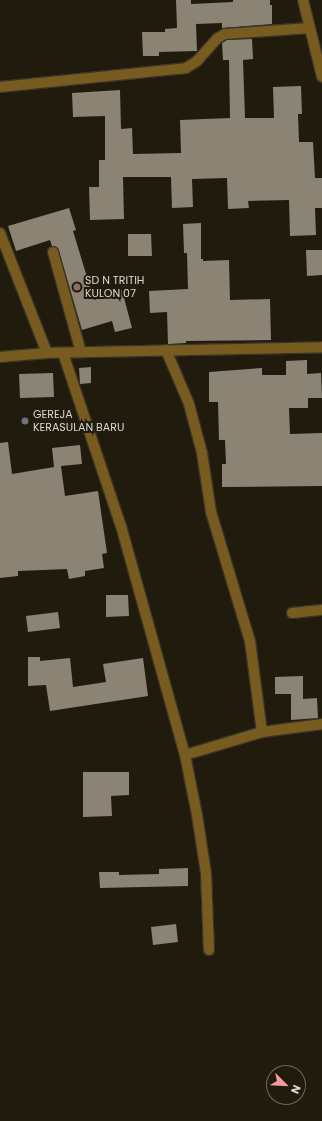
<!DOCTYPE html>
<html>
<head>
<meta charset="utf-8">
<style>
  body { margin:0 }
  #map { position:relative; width:322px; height:1121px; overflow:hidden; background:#211b0e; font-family:Poppins,sans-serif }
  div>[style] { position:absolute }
  .building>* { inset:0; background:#8b8373 }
  .roads { filter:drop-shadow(1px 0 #3b3529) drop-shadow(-1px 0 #3b3529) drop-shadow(0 1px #3b3529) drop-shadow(0 -1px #3b3529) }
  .minor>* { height:10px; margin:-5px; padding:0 5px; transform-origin:5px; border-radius:5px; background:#775b1f }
  .dots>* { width:11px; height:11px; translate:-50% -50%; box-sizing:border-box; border:2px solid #211b0e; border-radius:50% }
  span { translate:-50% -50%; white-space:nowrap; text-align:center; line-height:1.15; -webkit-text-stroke:4px #211b0e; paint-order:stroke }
  .poi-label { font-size:11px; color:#dcd8cf }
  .left { translate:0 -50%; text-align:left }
  .north { position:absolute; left:266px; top:1065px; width:40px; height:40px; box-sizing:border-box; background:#211b0e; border:1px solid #6c675b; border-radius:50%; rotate:114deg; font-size:11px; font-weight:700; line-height:16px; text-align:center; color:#dcd8cf }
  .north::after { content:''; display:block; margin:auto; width:14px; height:18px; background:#f59b9d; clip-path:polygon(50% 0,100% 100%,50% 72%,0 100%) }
</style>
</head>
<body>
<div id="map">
  <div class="building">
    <i style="clip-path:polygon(176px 0,191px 0,191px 4px,233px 2px,233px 0,270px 0,270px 5px,272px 5px,272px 24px,222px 28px,222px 23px,196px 24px,197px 51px,159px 52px,159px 56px,143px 56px,142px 32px,165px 32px,165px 29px,177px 28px)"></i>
    <i style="clip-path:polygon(252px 39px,253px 59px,243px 60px,245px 118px,274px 118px,273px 87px,301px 86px,302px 114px,298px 114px,299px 142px,313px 142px,315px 178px,322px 178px,322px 208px,315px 208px,316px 235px,290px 236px,289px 200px,248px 201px,249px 208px,228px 209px,227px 178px,192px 179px,193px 207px,172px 208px,171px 177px,123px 177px,124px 219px,90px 220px,89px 187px,99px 187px,99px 160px,105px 160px,105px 116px,73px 117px,72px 93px,120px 90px,121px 129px,132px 128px,133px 154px,181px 153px,180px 120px,230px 118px,229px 60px,223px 60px,222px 43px,227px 40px)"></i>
    <i style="clip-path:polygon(69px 208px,76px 230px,73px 231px,94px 300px,122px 290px,132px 328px,115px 332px,112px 321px,82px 330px,58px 248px,52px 246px,50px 240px,16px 251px,8px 226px)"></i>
    <i style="clip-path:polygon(201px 223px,201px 259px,203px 259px,203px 261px,229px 260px,230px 300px,270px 299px,271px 340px,186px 341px,186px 343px,168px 344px,167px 312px,150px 313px,149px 291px,188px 289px,187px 253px,184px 253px,183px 224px)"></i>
    <i style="clip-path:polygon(128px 234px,151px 234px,152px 256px,128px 256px)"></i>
    <i style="clip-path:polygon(306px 250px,322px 250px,322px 275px,307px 276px)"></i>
    <i style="clip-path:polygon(307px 360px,307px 374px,321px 373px,322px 398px,308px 398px,308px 408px,289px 408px,290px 434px,322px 433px,322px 486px,222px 487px,222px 464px,226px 464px,225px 440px,219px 440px,218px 402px,209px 402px,209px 372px,262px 368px,262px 375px,286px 375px,286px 361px)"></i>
    <i style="clip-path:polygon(91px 367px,91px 383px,80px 384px,79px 368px)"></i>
    <i style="clip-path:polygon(53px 373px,54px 397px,20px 398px,19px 374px)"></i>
    <i style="clip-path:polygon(8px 442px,12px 474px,54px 467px,52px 448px,80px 445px,82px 464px,61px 466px,65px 496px,98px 491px,107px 553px,102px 554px,104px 568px,85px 571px,85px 576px,69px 579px,67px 569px,18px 571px,18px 576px,0 578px,0 443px)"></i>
    <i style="clip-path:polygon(106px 595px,128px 595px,129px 616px,106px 617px)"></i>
    <i style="clip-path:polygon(58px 612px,60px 628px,28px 632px,26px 616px)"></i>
    <i style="clip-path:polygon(28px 657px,40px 657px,40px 661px,70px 658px,73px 687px,106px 682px,103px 664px,143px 658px,148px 696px,50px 711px,46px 685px,28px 686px)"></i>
    <i style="clip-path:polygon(303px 676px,303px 699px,317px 698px,318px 718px,291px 720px,291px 694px,275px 694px,275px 677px)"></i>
    <i style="clip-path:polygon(83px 772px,129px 772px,129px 795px,111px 796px,112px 816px,83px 817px)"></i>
    <i style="clip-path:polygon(188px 868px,188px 886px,100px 888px,99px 872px,119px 872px,119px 875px,159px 874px,159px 869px)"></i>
    <i style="clip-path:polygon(176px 924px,178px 942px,153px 945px,151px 927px)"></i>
  </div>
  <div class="roads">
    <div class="minor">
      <i style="left:303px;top:0;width:79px;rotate:76.1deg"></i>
      <i style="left:0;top:87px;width:187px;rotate:-5.8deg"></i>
      <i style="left:186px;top:68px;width:13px;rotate:-32deg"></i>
      <i style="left:197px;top:61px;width:31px;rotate:-48deg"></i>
      <i style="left:218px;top:38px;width:8px;rotate:-30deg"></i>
      <i style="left:225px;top:34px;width:85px;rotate:-4deg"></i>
      <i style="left:0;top:233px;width:129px;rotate:68.6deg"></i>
      <i style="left:53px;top:252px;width:104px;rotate:74.4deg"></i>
      <i style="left:166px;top:350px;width:59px;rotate:66.9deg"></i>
      <i style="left:189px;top:404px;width:51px;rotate:75.1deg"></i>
      <i style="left:202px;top:453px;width:60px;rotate:81.3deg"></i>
      <i style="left:211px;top:512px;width:135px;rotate:73.2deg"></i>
      <i style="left:250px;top:641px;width:92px;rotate:82.5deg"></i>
      <i style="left:63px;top:353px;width:182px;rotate:71.5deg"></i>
      <i style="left:121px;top:526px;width:238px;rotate:74.4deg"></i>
      <i style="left:185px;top:755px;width:61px;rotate:78.7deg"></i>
      <i style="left:197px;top:815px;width:59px;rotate:81.2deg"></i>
      <i style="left:206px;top:873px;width:77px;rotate:87.8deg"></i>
      <i style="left:0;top:357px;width:47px;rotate:-4.9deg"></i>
      <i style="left:47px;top:353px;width:275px;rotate:-1.2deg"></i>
      <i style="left:292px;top:613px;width:30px;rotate:-6deg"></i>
      <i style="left:185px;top:755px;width:80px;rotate:-16.6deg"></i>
      <i style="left:262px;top:732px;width:61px;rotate:-7.6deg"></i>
    </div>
  </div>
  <div class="dots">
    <i style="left:77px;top:287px;background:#8d6e63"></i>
    <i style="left:25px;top:421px;background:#6b7280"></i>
  </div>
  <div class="poi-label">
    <span class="left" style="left:85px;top:287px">SD N TRITIH<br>KULON 07</span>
    <span class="left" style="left:33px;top:421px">GEREJA<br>KERASULAN BARU</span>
  </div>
  <div class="north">N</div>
</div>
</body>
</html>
